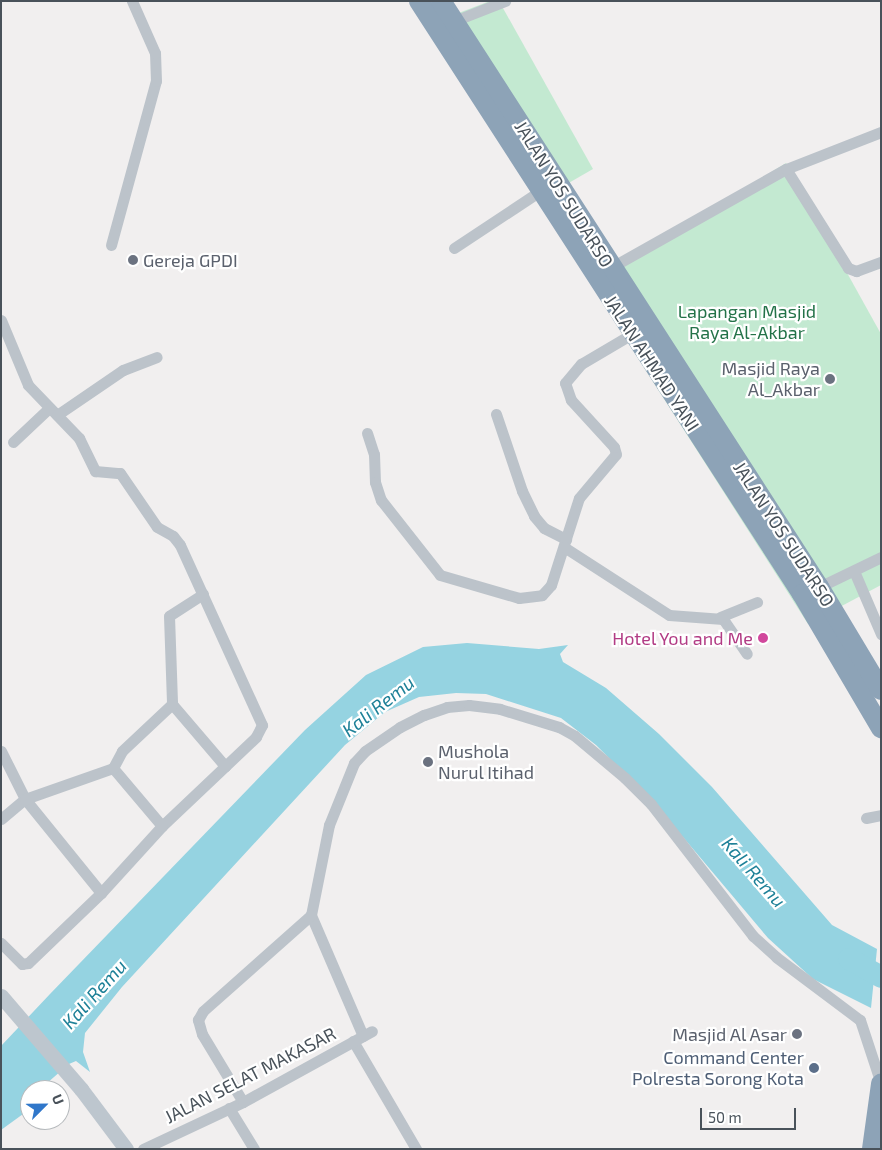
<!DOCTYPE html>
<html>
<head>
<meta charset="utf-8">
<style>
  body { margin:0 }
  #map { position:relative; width:882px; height:1150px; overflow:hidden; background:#f1efef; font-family:"Exo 2",sans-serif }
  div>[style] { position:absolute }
  .green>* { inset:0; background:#c3e9d1 }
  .water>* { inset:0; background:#95d3e1 }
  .river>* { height:22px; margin:-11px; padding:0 11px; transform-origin:11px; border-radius:11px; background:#95d3e1 }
  .street>* { height:11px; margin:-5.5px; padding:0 5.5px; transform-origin:5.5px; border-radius:5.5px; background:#bcc3ca }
  .secondary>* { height:15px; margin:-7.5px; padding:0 7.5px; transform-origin:7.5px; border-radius:7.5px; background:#bdc6ce }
  .highway>* { height:20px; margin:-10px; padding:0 10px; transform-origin:10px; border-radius:10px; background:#8da3b7 }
  .dots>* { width:14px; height:14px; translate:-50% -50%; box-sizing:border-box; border:2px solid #fff; border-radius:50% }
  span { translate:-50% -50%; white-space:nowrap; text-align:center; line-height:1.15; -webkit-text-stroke:4.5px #fff; paint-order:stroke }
  .street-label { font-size:18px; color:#49525a }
  .worship-label { font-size:18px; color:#5b616d }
  .left { translate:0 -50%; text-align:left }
  .right { translate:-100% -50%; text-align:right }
  .park-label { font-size:18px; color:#237248 }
  .hotel-label { font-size:18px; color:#b23c85 }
  .service-label { font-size:18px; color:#4e5e75 }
  .water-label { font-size:19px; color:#1e8198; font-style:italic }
  .frame { position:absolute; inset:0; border:2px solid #49525a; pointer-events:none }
  .north { position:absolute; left:20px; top:1080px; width:50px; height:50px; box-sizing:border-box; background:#fff; border:1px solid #b6babd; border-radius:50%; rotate:67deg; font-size:14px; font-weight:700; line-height:20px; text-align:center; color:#49525a }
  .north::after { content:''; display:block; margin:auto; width:18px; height:22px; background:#3077ca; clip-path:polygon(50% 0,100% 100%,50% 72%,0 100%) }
  .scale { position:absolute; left:700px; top:1108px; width:96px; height:22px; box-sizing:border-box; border:2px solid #49525a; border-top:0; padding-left:6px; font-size:15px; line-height:18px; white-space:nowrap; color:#49525a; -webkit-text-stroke:4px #fff; paint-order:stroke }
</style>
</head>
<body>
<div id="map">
  <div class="green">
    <i style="clip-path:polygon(490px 1px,499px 1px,593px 169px,553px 192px,443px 19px)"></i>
    <i style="clip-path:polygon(786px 163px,881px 334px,881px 585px,808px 624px,590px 283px)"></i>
  </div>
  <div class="water">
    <i style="clip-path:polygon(467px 643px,539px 649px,568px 645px,560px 654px,563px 662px,606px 688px,659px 734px,712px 787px,832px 925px,877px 949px,871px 1008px,813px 979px,768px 938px,656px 805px,596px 745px,561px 718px,486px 694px,456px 693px,419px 697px,385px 712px,345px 745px,122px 987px,85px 1033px,83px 1052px,90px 1072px,76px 1061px,69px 1064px,39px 1090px,30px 1090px,30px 1109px,1px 1130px,1px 1046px,50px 994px,305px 730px,366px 675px,423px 647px)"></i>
  </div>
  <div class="river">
    <i style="left:849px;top:959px;width:37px;rotate:29deg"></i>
  </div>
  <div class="street">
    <i style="left:454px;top:21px;width:55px;rotate:-21.4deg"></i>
    <i style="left:786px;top:169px;width:117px;rotate:57.9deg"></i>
    <i style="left:848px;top:268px;width:9px;rotate:21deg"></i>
    <i style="left:856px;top:271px;width:27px;rotate:-20deg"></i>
    <i style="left:111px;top:245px;width:170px;rotate:-74.7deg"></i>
    <i style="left:156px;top:81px;width:28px;rotate:-92deg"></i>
    <i style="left:155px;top:53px;width:57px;rotate:-113.9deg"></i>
    <i style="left:454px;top:248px;width:103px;rotate:-33.5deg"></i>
    <i style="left:610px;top:268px;width:202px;rotate:-29.4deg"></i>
    <i style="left:786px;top:169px;width:102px;rotate:-21.3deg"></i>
    <i style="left:1px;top:320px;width:70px;rotate:67.4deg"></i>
    <i style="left:28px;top:385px;width:74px;rotate:46.1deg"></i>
    <i style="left:79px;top:438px;width:37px;rotate:64deg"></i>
    <i style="left:95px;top:471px;width:25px;rotate:5deg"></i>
    <i style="left:120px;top:473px;width:65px;rotate:55.6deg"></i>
    <i style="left:157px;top:527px;width:18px;rotate:29deg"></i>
    <i style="left:173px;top:536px;width:11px;rotate:52deg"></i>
    <i style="left:180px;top:545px;width:198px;rotate:65.5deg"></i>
    <i style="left:262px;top:725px;width:13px;rotate:117deg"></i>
    <i style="left:256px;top:737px;width:129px;rotate:136.6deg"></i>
    <i style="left:162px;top:826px;width:91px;rotate:132.3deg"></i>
    <i style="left:101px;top:893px;width:101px;rotate:136.2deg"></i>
    <i style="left:28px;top:963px;width:6px;rotate:171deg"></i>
    <i style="left:22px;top:964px;width:30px;rotate:-135deg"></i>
    <i style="left:496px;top:414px;width:81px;rotate:71.3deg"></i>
    <i style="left:522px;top:491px;width:28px;rotate:64deg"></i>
    <i style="left:534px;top:516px;width:16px;rotate:50deg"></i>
    <i style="left:544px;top:528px;width:25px;rotate:27deg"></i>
    <i style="left:57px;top:415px;width:80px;rotate:-34.3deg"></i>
    <i style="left:123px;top:370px;width:36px;rotate:-21deg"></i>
    <i style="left:367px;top:433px;width:22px;rotate:72deg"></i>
    <i style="left:374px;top:454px;width:28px;rotate:88deg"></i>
    <i style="left:375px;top:482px;width:19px;rotate:72deg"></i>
    <i style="left:381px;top:500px;width:95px;rotate:51.8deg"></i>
    <i style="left:440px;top:575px;width:82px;rotate:16.2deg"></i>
    <i style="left:519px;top:598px;width:23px;rotate:-7deg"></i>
    <i style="left:542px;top:595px;width:13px;rotate:-48deg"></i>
    <i style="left:551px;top:585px;width:91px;rotate:-72.2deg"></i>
    <i style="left:579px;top:498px;width:57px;rotate:-49.9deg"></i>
    <i style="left:616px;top:454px;width:7px;rotate:-106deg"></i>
    <i style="left:614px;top:447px;width:64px;rotate:-132.5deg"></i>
    <i style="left:571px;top:400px;width:18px;rotate:-109deg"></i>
    <i style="left:565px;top:383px;width:25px;rotate:-50deg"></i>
    <i style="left:581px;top:364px;width:59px;rotate:-30.5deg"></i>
    <i style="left:13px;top:442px;width:50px;rotate:-43.4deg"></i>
    <i style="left:564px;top:547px;width:125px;rotate:32.9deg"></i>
    <i style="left:669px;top:615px;width:54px;rotate:4.2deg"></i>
    <i style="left:723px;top:619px;width:42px;rotate:55.6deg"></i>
    <i style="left:854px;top:571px;width:69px;rotate:66.8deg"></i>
    <i style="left:819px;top:587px;width:69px;rotate:-25.8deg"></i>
    <i style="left:203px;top:594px;width:40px;rotate:147.1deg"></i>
    <i style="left:169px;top:616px;width:88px;rotate:88deg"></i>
    <i style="left:172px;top:704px;width:82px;rotate:49.5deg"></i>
    <i style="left:720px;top:617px;width:40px;rotate:-22deg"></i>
    <i style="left:1px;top:751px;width:54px;rotate:63.4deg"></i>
    <i style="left:25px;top:799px;width:121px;rotate:51deg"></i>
    <i style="left:866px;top:818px;width:15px;rotate:-11deg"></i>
    <i style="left:1px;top:819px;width:31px;rotate:-40deg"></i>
    <i style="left:25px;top:799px;width:93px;rotate:-19.4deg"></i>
    <i style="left:162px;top:826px;width:76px;rotate:-130.2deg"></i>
    <i style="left:113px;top:768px;width:19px;rotate:-62deg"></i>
    <i style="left:122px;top:751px;width:69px;rotate:-43.2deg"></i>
    <i style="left:363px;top:1036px;width:132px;rotate:-113.3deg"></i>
    <i style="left:311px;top:915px;width:92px;rotate:-78.7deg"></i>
    <i style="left:329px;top:825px;width:67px;rotate:-68deg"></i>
    <i style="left:354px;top:763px;width:16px;rotate:-47deg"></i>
    <i style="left:365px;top:751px;width:42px;rotate:-34.4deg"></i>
    <i style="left:400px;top:727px;width:27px;rotate:-27deg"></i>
    <i style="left:424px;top:715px;width:24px;rotate:-19deg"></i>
    <i style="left:447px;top:707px;width:22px;rotate:-5deg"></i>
    <i style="left:469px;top:705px;width:31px;rotate:7deg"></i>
    <i style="left:500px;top:709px;width:62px;rotate:17deg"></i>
    <i style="left:559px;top:727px;width:18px;rotate:29deg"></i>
    <i style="left:575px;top:736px;width:65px;rotate:40deg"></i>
    <i style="left:625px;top:778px;width:37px;rotate:45deg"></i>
    <i style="left:651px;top:804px;width:167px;rotate:52.3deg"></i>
    <i style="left:753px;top:936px;width:31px;rotate:42deg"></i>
    <i style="left:776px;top:957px;width:105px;rotate:36.9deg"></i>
    <i style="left:860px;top:1020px;width:67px;rotate:71.8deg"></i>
    <i style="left:353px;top:1041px;width:125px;rotate:59.7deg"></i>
    <i style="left:243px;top:1102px;width:79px;rotate:-121.1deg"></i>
    <i style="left:202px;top:1034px;width:15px;rotate:-106deg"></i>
    <i style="left:198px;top:1020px;width:10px;rotate:-61deg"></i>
    <i style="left:203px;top:1011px;width:144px;rotate:-41.6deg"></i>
    <i style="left:229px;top:1108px;width:48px;rotate:58.6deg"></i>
    <i style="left:143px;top:1149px;width:110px;rotate:-25.2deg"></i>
    <i style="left:243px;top:1102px;width:147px;rotate:-28.8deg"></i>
  </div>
  <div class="secondary">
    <i style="left:1px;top:996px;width:123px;rotate:49.3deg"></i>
    <i style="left:81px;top:1089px;width:75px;rotate:53.1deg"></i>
  </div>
  <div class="highway">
    <i style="left:419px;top:1px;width:706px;rotate:57.14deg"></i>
    <i style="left:802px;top:594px;width:156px;rotate:59.5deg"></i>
    <i style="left:441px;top:1px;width:697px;rotate:57.18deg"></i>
    <i style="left:819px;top:587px;width:120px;rotate:59deg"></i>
    <i style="left:872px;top:1149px;width:66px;rotate:-82.1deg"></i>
  </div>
  <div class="dots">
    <i style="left:133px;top:260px;background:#6b7280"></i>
    <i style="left:830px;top:379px;background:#6b7280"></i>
    <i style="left:763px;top:638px;background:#d1479c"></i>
    <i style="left:428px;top:762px;background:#6b7280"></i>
    <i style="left:797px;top:1034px;background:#6b7280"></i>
    <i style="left:814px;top:1068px;background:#5c6f8a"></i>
  </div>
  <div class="street-label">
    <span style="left:564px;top:194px;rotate:58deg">JALAN YOS SUDARSO</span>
    <span style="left:652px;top:363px;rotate:57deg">JALAN AHMAD YANI</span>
    <span style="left:784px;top:534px;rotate:57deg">JALAN YOS SUDARSO</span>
    <span style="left:250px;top:1075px;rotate:-27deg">JALAN SELAT MAKASAR</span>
  </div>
  <div class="worship-label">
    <span class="left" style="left:143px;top:260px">Gereja GPDI</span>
    <span class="right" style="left:820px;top:379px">Masjid Raya<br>Al_Akbar</span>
    <span class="left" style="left:438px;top:762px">Mushola<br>Nurul Itihad</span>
    <span class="right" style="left:787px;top:1034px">Masjid Al Asar</span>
  </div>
  <div class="park-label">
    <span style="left:747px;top:322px">Lapangan Masjid<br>Raya Al-Akbar</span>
  </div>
  <div class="hotel-label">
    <span class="right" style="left:753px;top:638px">Hotel You and Me</span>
  </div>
  <div class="service-label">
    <span class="right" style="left:804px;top:1068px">Command Center<br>Polresta Sorong Kota</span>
  </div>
  <div class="water-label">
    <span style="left:378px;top:706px;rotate:-38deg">Kali Remu</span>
    <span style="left:754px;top:872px;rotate:49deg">Kali Remu</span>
    <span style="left:94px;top:994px;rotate:-48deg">Kali Remu</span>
  </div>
  <div class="frame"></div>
  <div class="north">U</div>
  <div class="scale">50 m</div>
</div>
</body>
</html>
